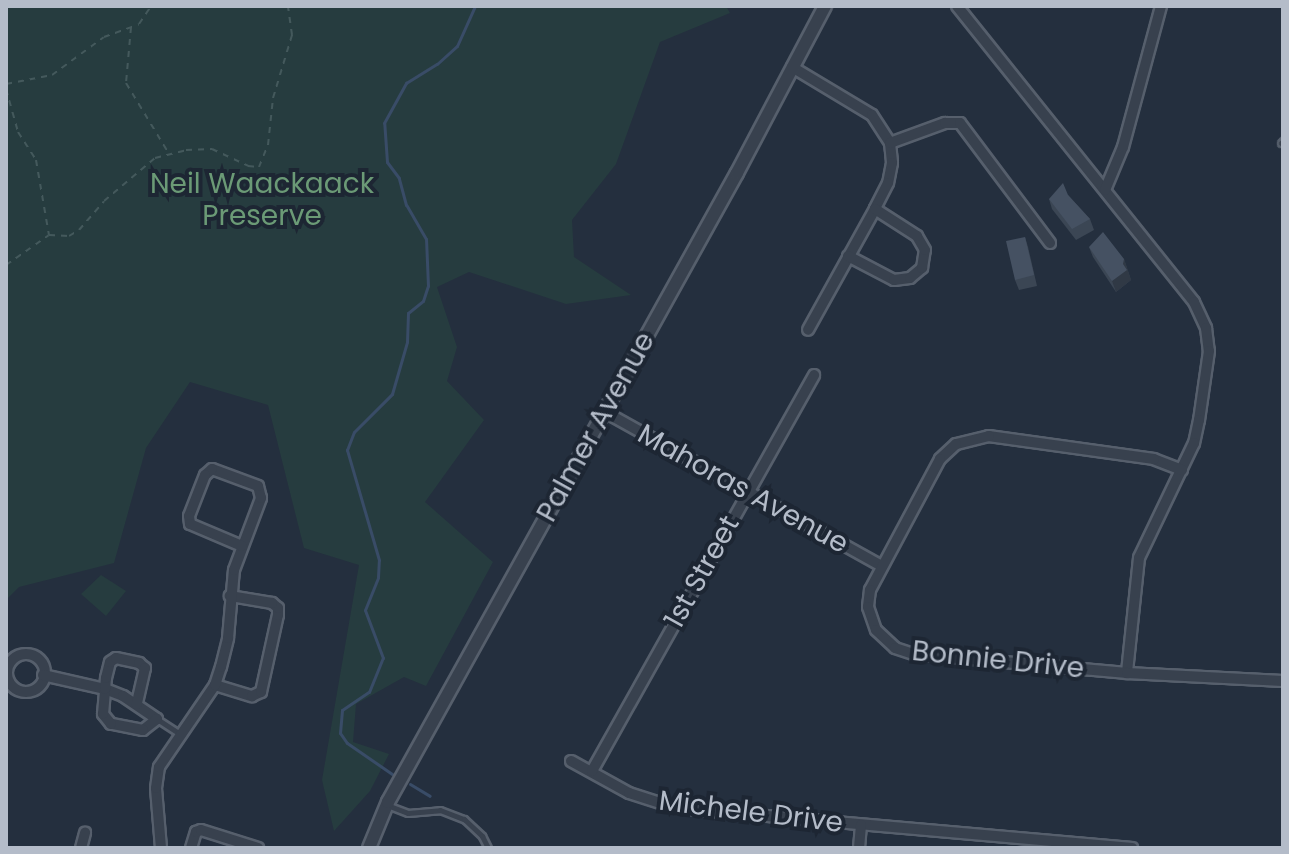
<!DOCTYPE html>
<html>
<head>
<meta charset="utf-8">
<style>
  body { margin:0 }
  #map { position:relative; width:1289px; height:854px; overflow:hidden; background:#242f3e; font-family:Poppins,sans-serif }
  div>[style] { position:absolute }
  .green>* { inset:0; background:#263c3f }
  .stream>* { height:3px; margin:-1.5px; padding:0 1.5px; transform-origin:1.5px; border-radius:1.5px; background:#394c67 }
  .path>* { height:2px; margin-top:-1px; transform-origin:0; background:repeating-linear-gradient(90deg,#44595c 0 6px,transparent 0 12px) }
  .roads { filter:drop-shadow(2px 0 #565f6c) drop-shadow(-2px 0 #565f6c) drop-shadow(0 2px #565f6c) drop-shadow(0 -2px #565f6c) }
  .service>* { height:5px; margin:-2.5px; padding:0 2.5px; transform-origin:2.5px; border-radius:2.5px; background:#38414e }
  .minor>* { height:10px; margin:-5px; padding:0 5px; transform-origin:5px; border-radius:5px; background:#38414e }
  .minor>.ring { margin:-5px; padding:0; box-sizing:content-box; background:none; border:10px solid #38414e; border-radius:50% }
  .tertiary>* { height:12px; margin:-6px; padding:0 6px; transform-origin:6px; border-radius:6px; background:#38414e }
  .wall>* { inset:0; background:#3b4654 }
  .shaded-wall>* { inset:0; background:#303945 }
  .building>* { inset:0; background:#455162 }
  span { translate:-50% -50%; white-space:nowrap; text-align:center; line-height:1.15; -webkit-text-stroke:8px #1d2633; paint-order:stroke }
  .park-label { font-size:28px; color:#6b9a76 }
  .street-label { font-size:28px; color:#b4bcc9 }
  .frame { position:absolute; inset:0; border:8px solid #b4bcc9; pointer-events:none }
</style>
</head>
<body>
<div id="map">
  <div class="green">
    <i style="clip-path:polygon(6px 6px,726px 6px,730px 13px,660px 42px,616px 164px,572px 220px,574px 257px,631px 295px,566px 304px,469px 272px,437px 287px,457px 347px,447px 381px,484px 420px,425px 502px,493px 562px,426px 686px,404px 677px,356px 704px,353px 742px,389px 754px,370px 791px,334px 831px,322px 780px,359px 565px,304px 548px,268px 405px,190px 382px,146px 448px,114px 563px,19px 587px,6px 600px)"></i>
    <i style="clip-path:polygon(101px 575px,126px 591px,106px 616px,81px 594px)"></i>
  </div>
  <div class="stream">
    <i style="left:392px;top:774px;width:55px;rotate:-145.4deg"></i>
    <i style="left:347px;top:743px;width:12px;rotate:-125deg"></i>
    <i style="left:340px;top:733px;width:23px;rotate:-85deg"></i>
    <i style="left:342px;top:710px;width:32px;rotate:-34deg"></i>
    <i style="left:369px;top:692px;width:37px;rotate:-68deg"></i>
    <i style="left:383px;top:658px;width:51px;rotate:-110.6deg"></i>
    <i style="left:365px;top:610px;width:35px;rotate:-68deg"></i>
    <i style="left:378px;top:577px;width:17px;rotate:-87deg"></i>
    <i style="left:379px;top:560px;width:115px;rotate:-106.2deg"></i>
    <i style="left:347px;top:450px;width:19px;rotate:-69deg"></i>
    <i style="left:354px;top:432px;width:54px;rotate:-45deg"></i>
    <i style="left:392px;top:394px;width:54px;rotate:-73.9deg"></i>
    <i style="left:407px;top:342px;width:29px;rotate:-88deg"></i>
    <i style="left:408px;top:313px;width:19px;rotate:-39deg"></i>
    <i style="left:423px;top:301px;width:16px;rotate:-72deg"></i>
    <i style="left:428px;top:286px;width:47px;rotate:-92.4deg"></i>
    <i style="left:426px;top:239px;width:39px;rotate:-120deg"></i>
    <i style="left:406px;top:205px;width:28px;rotate:-105deg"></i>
    <i style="left:399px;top:178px;width:20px;rotate:-127deg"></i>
    <i style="left:387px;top:162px;width:39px;rotate:-94deg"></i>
    <i style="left:384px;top:123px;width:46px;rotate:-61.2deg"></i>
    <i style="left:406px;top:83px;width:36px;rotate:-32deg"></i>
    <i style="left:437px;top:64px;width:27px;rotate:-42deg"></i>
    <i style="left:457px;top:46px;width:44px;rotate:-65.8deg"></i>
    <i style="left:410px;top:784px;width:23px;rotate:31deg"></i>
  </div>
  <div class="path">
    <i style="left:131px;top:27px;width:56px;rotate:95.1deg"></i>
    <i style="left:126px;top:83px;width:81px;rotate:58.7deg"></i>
    <i style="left:6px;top:84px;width:47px;rotate:-11.1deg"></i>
    <i style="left:52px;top:75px;width:64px;rotate:-36.2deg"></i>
    <i style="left:104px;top:37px;width:37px;rotate:-20deg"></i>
    <i style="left:139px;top:24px;width:22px;rotate:-56deg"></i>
    <i style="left:6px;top:89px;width:45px;rotate:74.4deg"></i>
    <i style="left:18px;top:132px;width:33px;rotate:57deg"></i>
    <i style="left:36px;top:160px;width:76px;rotate:80.2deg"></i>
    <i style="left:6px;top:265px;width:52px;rotate:-34.9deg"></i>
    <i style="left:49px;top:235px;width:20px;rotate:3deg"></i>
    <i style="left:69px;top:236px;width:12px;rotate:-31deg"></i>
    <i style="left:79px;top:230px;width:38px;rotate:-49deg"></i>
    <i style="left:104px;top:201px;width:67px;rotate:-40.1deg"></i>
    <i style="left:155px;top:158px;width:32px;rotate:-14deg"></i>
    <i style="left:186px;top:150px;width:26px;rotate:-2deg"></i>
    <i style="left:212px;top:149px;width:40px;rotate:25deg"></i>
    <i style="left:248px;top:166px;width:11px;rotate:5deg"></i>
    <i style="left:259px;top:167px;width:24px;rotate:-68deg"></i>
    <i style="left:268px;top:145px;width:47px;rotate:-83.9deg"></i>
    <i style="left:273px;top:98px;width:66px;rotate:-73.2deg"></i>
    <i style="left:292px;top:35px;width:29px;rotate:-98deg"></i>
  </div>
  <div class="roads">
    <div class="service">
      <i style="left:1281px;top:143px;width:3px;rotate:-45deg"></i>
      <i style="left:157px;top:719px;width:27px;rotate:33deg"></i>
      <i style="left:387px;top:805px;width:22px;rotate:21deg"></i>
      <i style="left:408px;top:813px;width:32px;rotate:-5deg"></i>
      <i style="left:440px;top:810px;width:26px;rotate:21deg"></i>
      <i style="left:464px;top:819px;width:25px;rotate:43deg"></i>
      <i style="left:482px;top:836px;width:13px;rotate:63deg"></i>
    </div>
    <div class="minor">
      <i style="left:957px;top:6px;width:379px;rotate:51.3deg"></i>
      <i style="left:1194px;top:302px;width:29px;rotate:65deg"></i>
      <i style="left:1206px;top:328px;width:23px;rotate:83deg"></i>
      <i style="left:1209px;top:351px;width:70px;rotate:98.2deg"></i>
      <i style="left:1199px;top:420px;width:24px;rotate:102deg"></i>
      <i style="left:1194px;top:443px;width:127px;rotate:115.6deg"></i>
      <i style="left:1139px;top:558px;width:116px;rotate:96deg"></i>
      <i style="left:792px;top:67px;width:93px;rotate:31deg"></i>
      <i style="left:872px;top:115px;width:33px;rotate:57deg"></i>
      <i style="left:890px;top:143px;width:20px;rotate:84deg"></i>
      <i style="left:892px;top:163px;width:20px;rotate:101deg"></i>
      <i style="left:888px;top:183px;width:29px;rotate:117deg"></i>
      <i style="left:875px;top:209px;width:138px;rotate:119deg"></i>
      <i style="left:890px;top:143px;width:59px;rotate:-20deg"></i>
      <i style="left:945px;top:123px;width:15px"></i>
      <i style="left:960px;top:123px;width:150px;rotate:53.1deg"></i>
      <i style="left:1105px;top:190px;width:47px;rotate:-67.3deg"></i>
      <i style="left:1123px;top:147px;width:146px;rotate:-74.9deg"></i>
      <i style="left:848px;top:256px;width:52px;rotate:27.6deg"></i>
      <i style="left:894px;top:280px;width:16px;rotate:-7deg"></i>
      <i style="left:910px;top:278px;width:16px;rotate:-40deg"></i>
      <i style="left:922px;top:268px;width:18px;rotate:-81deg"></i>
      <i style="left:925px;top:250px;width:16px;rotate:-120deg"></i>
      <i style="left:917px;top:236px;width:50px;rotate:-147.3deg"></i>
      <i style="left:605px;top:412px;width:317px;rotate:29.1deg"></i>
      <i style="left:1182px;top:470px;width:30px;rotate:-159deg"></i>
      <i style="left:1154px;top:459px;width:167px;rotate:-172.1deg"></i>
      <i style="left:989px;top:436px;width:34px;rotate:166deg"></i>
      <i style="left:956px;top:444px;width:22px;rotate:137deg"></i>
      <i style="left:940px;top:459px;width:149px;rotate:118.1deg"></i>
      <i style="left:870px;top:590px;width:17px;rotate:97deg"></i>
      <i style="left:868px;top:607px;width:24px;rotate:71deg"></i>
      <i style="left:876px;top:630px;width:26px;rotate:43deg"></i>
      <i style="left:895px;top:648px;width:20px;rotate:18deg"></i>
      <i style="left:914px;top:654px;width:214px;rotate:5.1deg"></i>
      <i style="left:1127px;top:673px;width:156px;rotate:2.9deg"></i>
      <i class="ring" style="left:7px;top:654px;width:28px;height:28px"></i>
      <i style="left:43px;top:675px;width:64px;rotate:12.7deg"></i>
      <i style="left:105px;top:689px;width:19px;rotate:21deg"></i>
      <i style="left:123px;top:696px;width:41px;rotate:34.1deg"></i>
      <i style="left:157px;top:719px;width:18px;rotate:142deg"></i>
      <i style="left:143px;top:730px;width:33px;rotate:-169deg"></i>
      <i style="left:111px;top:724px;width:13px;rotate:-129deg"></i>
      <i style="left:103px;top:714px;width:25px;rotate:-85deg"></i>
      <i style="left:105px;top:689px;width:11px;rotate:-85deg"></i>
      <i style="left:106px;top:678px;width:16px;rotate:-76deg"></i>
      <i style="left:110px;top:662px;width:7px;rotate:-34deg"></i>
      <i style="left:116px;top:658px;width:24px;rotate:12deg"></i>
      <i style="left:139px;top:663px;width:8px;rotate:40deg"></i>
      <i style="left:145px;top:668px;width:37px;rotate:103deg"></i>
      <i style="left:215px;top:685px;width:39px;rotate:17deg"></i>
      <i style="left:252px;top:696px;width:10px;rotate:-24deg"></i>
      <i style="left:261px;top:692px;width:79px;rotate:-77.6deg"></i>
      <i style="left:278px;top:615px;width:7px;rotate:-90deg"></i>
      <i style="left:278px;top:608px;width:8px;rotate:-140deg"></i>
      <i style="left:272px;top:603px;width:43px;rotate:-170.5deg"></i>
      <i style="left:571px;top:761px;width:66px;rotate:28.9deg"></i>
      <i style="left:629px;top:793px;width:49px;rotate:17.7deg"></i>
      <i style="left:676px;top:808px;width:458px;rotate:5deg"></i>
      <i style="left:592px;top:771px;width:454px;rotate:-60.7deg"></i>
      <i style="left:81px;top:848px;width:16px;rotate:-75deg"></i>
      <i style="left:161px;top:848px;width:60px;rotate:-94.8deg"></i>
      <i style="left:156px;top:788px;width:21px;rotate:-82deg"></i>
      <i style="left:159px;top:767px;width:99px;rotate:-55.7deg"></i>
      <i style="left:215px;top:685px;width:19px;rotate:-72deg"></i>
      <i style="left:221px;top:667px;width:30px;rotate:-76deg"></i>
      <i style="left:228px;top:638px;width:68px;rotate:-85deg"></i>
      <i style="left:234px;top:570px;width:77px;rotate:-69.4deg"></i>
      <i style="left:261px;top:498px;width:12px;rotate:-104deg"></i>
      <i style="left:258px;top:486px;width:49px;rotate:-159.7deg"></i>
      <i style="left:212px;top:469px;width:9px;rotate:139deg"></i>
      <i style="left:205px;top:475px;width:44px;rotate:111.3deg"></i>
      <i style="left:189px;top:516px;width:8px;rotate:83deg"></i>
      <i style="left:190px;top:524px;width:56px;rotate:22.9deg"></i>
      <i style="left:191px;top:848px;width:17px;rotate:-73deg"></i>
      <i style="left:196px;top:832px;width:5px;rotate:-22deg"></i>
      <i style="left:201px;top:830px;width:60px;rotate:17.5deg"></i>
      <i style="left:859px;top:848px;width:23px;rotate:-85deg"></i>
    </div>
    <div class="tertiary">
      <i style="left:369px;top:848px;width:50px;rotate:-67.6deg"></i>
      <i style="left:388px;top:802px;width:719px;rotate:-60.98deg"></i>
      <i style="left:737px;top:173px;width:189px;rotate:-62.2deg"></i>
    </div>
  </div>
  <div class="wall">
    <i style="clip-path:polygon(1068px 195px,1090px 219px,1094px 230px,1076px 240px,1052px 209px,1049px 199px)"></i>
    <i style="clip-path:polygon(1025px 237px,1028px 247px,1037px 286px,1019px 290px,1015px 280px)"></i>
    <i style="clip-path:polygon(1089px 247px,1124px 259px,1131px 280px,1116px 292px,1093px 257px)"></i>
  </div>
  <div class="shaded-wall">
    <i style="clip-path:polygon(1124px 259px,1131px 280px,1116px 292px,1112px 281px)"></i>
  </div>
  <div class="building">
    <i style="clip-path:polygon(1063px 183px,1068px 195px,1090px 219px,1072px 229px,1049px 199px)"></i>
    <i style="clip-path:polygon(1103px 232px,1124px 259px,1123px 264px,1127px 270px,1112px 281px,1089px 247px)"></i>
    <i style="clip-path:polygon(1025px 237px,1034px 275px,1015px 280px,1006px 241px)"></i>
  </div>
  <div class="park-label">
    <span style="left:262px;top:200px">Neil Waackaack<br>Preserve</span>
  </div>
  <div class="street-label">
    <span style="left:596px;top:427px;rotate:-61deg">Palmer Avenue</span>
    <span style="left:743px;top:489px;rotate:29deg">Mahoras Avenue</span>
    <span style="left:702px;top:572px;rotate:-61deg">1st Street</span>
    <span style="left:998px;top:660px;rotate:6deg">Bonnie Drive</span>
    <span style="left:751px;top:812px;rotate:7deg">Michele Drive</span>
  </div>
  <div class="frame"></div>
</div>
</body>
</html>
